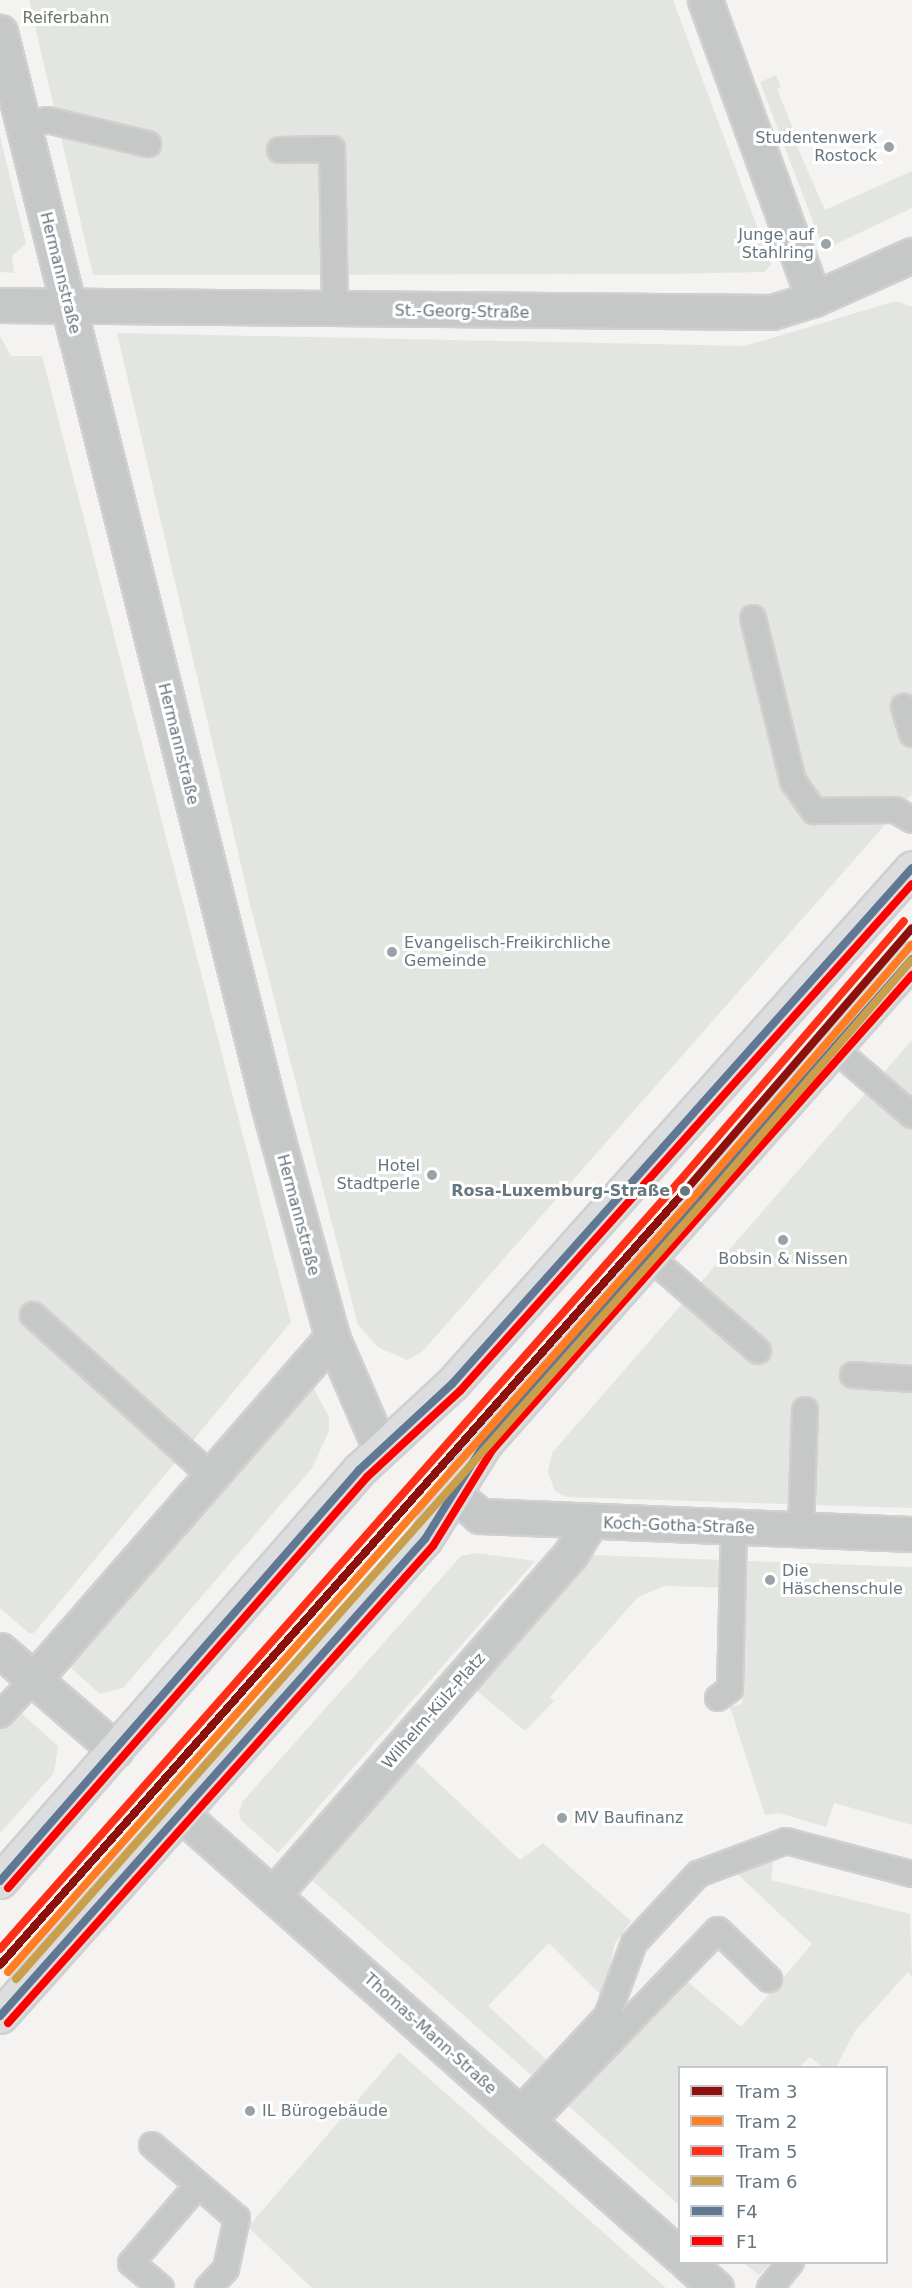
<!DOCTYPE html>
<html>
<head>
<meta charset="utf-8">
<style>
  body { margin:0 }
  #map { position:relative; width:912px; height:2288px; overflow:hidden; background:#f4f3f2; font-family:"DejaVu Sans",sans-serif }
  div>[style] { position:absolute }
  .green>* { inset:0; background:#e2e5e0 }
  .roads { filter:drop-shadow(2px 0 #d0d0d0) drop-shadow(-2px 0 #d0d0d0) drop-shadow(0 2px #d0d0d0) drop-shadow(0 -2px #d0d0d0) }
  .lane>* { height:24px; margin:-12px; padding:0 12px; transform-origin:12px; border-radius:12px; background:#c6c8c8 }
  .street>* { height:33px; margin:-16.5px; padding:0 16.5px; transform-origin:16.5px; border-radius:16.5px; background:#c6c8c8 }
  .secondary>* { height:33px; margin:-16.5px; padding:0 16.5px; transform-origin:16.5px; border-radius:16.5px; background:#dcddde }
  .bus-1>* { height:8px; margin:-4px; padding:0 4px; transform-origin:4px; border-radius:4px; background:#607893 }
  .bus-2>* { height:8px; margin:-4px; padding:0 4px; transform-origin:4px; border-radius:4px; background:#f00 }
  .tram-1>* { height:8px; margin:-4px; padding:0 4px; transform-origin:4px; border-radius:4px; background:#8d110a }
  .tram-2>* { height:8px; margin:-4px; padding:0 4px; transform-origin:4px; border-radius:4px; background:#ff7d24 }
  .tram-3>* { height:8px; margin:-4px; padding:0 4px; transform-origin:4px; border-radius:4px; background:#ff2e17 }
  .tram-4>* { height:8px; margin:-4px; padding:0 4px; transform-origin:4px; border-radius:4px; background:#ca9f4c }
  .dots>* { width:16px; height:16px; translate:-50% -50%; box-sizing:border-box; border:3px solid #fff; border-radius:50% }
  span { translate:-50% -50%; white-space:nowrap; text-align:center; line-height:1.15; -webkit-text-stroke:6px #fff; paint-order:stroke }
  .park-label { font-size:16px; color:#697765 }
  .poi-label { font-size:16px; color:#67767f }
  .right { translate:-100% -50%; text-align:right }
  .left { translate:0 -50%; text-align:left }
  .street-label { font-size:16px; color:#67767f }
  .stop-label { font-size:16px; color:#67767f; font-weight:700 }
  .legend { position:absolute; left:678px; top:2066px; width:210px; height:198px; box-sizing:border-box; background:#fff; border:2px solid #c2c8cc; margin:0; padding:8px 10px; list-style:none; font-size:18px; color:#67767f }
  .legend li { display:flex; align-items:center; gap:12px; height:30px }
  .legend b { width:30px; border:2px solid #c2c8cc }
</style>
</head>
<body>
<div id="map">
  <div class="green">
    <i style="clip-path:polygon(29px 0,673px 0,771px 264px,765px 272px,666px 274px,93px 275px)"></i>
    <i style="clip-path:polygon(776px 75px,781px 87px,777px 89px,795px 134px,792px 135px,825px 210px,912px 171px,912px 208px,834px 245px,820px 240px,760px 82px)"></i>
    <i style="clip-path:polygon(0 136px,26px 244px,12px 256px,14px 273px,0 272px)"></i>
    <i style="clip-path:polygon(896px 301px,912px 307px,912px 794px,422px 1352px,407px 1360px,378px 1347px,358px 1325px,251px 908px,117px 333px,745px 346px)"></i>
    <i style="clip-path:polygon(0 336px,11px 356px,42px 356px,291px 1322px,34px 1633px,29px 1633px,0 1608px)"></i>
    <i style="clip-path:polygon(912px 1040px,912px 1508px,567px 1497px,555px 1491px,548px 1472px,552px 1453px)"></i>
    <i style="clip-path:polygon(309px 1380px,329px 1417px,329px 1431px,312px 1468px,123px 1688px,100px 1694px,63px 1661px)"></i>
    <i style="clip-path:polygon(476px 1553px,535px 1561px,278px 1853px,241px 1820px,239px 1812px,243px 1801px,461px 1556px)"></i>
    <i style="clip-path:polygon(590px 1555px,912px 1567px,912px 1825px,834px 1803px,826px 1827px,779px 1813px,765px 1815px,730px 1707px,742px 1704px,745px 1588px,664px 1586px,638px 1597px,550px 1697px,554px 1701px,525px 1731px,472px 1687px)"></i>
    <i style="clip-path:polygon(0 1694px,58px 1746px,54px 1773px,0 1833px)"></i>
    <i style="clip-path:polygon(412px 1758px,520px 1860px,543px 1843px,631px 1921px,615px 1943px,603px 1997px,549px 1943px,488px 2006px,547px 2060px,531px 2075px,305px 1874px)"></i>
    <i style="clip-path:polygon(774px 1854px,771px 1880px,910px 1914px,912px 1976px,908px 1972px,855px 2031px,836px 2067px,822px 2067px,810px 2057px,799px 2067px,680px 2068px,679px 2205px,563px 2101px,681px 1976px,741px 2027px,812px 1944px,733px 1870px)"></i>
    <i style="clip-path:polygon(399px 2052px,666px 2288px,312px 2288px,248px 2227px)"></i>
    <i style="clip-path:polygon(744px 2263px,771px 2263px,759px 2275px)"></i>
  </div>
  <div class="roads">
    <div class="lane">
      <i style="left:24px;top:127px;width:24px;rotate:-17deg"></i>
      <i style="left:47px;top:120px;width:104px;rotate:13.4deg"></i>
      <i style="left:280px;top:150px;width:52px;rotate:-1.1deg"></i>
      <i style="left:332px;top:149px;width:162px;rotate:88.9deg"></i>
      <i style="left:753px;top:618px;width:168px;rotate:76.2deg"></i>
      <i style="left:793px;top:781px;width:37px;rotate:55deg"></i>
      <i style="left:814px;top:811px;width:81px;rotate:-0.7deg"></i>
      <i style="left:895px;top:810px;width:20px;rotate:30deg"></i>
      <i style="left:904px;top:707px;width:28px;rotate:73deg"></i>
      <i style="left:834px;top:1048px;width:103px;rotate:40.7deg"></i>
      <i style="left:650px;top:1257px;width:143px;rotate:41deg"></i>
      <i style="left:33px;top:1315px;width:239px;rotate:42.1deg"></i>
      <i style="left:853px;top:1375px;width:59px;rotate:3.9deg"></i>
      <i style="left:801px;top:1530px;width:120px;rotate:-88.1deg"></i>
      <i style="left:718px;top:1698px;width:15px;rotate:-37deg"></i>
      <i style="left:730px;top:1689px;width:162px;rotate:-88.6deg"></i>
      <i style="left:0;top:1715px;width:50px;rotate:-46.6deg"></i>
      <i style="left:518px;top:2112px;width:131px;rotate:-47.2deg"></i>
      <i style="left:607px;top:2016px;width:78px;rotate:-69.7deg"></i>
      <i style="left:634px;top:1943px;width:94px;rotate:-47.2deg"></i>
      <i style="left:698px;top:1874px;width:94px;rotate:-20.6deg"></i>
      <i style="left:786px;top:1841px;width:130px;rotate:14.7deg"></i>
      <i style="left:531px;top:2124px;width:269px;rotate:-46.1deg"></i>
      <i style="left:718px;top:1930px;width:71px;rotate:43.9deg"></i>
      <i style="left:152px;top:2145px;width:112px;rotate:40.7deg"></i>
      <i style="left:237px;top:2218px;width:52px;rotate:102.2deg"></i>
      <i style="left:226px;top:2269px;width:26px;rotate:133deg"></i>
      <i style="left:161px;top:2288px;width:39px;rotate:-140deg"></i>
      <i style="left:131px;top:2263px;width:101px;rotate:-49.4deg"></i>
      <i style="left:770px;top:2288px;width:33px;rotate:-51deg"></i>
    </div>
    <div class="street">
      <i style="left:705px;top:0;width:318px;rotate:70deg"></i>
      <i style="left:0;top:32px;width:1105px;rotate:75.96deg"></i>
      <i style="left:268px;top:1104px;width:242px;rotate:74.6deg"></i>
      <i style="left:332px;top:1337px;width:121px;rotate:66.6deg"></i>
      <i style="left:0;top:305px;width:772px;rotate:0.52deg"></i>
      <i style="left:772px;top:312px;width:44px;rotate:-17.2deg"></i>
      <i style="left:814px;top:299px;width:107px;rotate:-24.2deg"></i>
      <i style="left:454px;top:1494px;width:34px;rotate:40deg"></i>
      <i style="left:480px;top:1516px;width:432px;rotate:2.4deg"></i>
      <i style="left:0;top:1650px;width:153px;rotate:40.8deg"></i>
      <i style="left:34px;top:1679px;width:454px;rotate:-48.9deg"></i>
      <i style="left:180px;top:1813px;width:668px;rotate:41.54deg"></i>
      <i style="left:273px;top:1895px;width:451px;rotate:-48.9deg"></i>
      <i style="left:570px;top:1555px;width:39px;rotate:-59deg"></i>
      <i style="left:687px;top:2262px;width:39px;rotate:42deg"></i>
    </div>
    <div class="secondary">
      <i style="left:0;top:1881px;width:546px;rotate:-48.86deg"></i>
      <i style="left:359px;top:1470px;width:127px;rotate:-42.8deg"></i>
      <i style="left:452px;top:1384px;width:691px;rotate:-48.28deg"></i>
      <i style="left:0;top:2016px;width:639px;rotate:-48.3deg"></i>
      <i style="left:425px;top:1539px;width:113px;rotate:-58deg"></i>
      <i style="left:485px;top:1443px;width:645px;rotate:-48.58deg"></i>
    </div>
  </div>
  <div class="bus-1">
    <i style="left:0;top:1881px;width:546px;rotate:-48.86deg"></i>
    <i style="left:359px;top:1470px;width:127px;rotate:-42.8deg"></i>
    <i style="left:452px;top:1384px;width:691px;rotate:-48.28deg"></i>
    <i style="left:0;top:2016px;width:639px;rotate:-48.3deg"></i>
    <i style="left:425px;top:1539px;width:113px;rotate:-58deg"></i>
    <i style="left:485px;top:1443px;width:645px;rotate:-48.58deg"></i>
  </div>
  <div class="bus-2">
    <i style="left:8px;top:1888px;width:546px;rotate:-48.86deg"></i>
    <i style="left:367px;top:1477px;width:127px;rotate:-42.8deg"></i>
    <i style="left:460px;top:1391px;width:679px;rotate:-48.28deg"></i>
    <i style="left:8px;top:2023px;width:639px;rotate:-48.3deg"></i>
    <i style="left:433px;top:1546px;width:114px;rotate:-58.3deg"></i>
    <i style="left:493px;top:1449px;width:633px;rotate:-48.52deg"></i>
  </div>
  <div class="tram-1">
    <i style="left:0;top:1965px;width:1034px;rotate:-48.49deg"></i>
    <i style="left:685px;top:1191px;width:347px;rotate:-49.2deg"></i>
  </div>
  <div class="tram-2">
    <i style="left:8px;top:1972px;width:1034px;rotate:-48.49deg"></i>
    <i style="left:693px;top:1198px;width:335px;rotate:-49.2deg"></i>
  </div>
  <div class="tram-3">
    <i style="left:0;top:1949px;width:1022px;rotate:-48.49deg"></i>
    <i style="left:677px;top:1184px;width:347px;rotate:-49.2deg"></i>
  </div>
  <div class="tram-4">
    <i style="left:16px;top:1979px;width:1034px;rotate:-48.49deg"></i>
    <i style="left:701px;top:1205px;width:323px;rotate:-49.3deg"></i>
  </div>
  <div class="dots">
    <i style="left:889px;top:147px;background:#98a2a7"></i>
    <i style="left:826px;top:244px;background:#98a2a7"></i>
    <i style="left:392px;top:952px;background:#98a2a7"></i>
    <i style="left:432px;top:1175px;background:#98a2a7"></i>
    <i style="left:685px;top:1191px;background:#67767f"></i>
    <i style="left:783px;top:1240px;background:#98a2a7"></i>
    <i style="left:770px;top:1580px;background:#98a2a7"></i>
    <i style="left:562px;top:1818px;background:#98a2a7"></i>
    <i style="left:250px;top:2111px;background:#98a2a7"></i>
  </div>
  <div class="park-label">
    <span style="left:66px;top:18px">Reiferbahn</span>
  </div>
  <div class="poi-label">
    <span class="right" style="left:877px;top:147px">Studentenwerk<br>Rostock</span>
    <span class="right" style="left:814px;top:244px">Junge auf<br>Stahlring</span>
    <span class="left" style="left:404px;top:952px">Evangelisch-Freikirchliche<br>Gemeinde</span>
    <span class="right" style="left:420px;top:1175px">Hotel<br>Stadtperle</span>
    <span style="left:783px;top:1259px">Bobsin &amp; Nissen</span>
    <span class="left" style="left:782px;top:1580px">Die<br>Häschenschule</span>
    <span class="left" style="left:574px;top:1818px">MV Baufinanz</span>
    <span class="left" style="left:262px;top:2111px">IL Bürogebäude</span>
  </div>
  <div class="street-label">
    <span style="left:60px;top:273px;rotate:76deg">Hermannstraße</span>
    <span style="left:462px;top:312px;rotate:1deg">St.-Georg-Straße</span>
    <span style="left:178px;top:744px;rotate:76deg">Hermannstraße</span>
    <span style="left:298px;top:1215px;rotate:75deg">Hermannstraße</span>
    <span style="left:679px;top:1526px;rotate:2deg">Koch-Gotha-Straße</span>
    <span style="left:434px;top:1711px;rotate:-49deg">Wilhelm-Külz-Platz</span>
    <span style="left:430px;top:2034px;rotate:42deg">Thomas-Mann-Straße</span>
  </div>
  <div class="stop-label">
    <span class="right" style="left:670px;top:1191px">Rosa-Luxemburg-Straße</span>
  </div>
  <ul class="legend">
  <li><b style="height:8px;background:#8d110a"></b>Tram 3</li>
  <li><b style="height:8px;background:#ff7d24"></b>Tram 2</li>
  <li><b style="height:8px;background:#ff2e17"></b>Tram 5</li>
  <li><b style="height:8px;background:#ca9f4c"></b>Tram 6</li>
  <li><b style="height:8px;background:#607893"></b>F4</li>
  <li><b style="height:8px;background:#f00"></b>F1</li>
  </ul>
</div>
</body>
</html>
